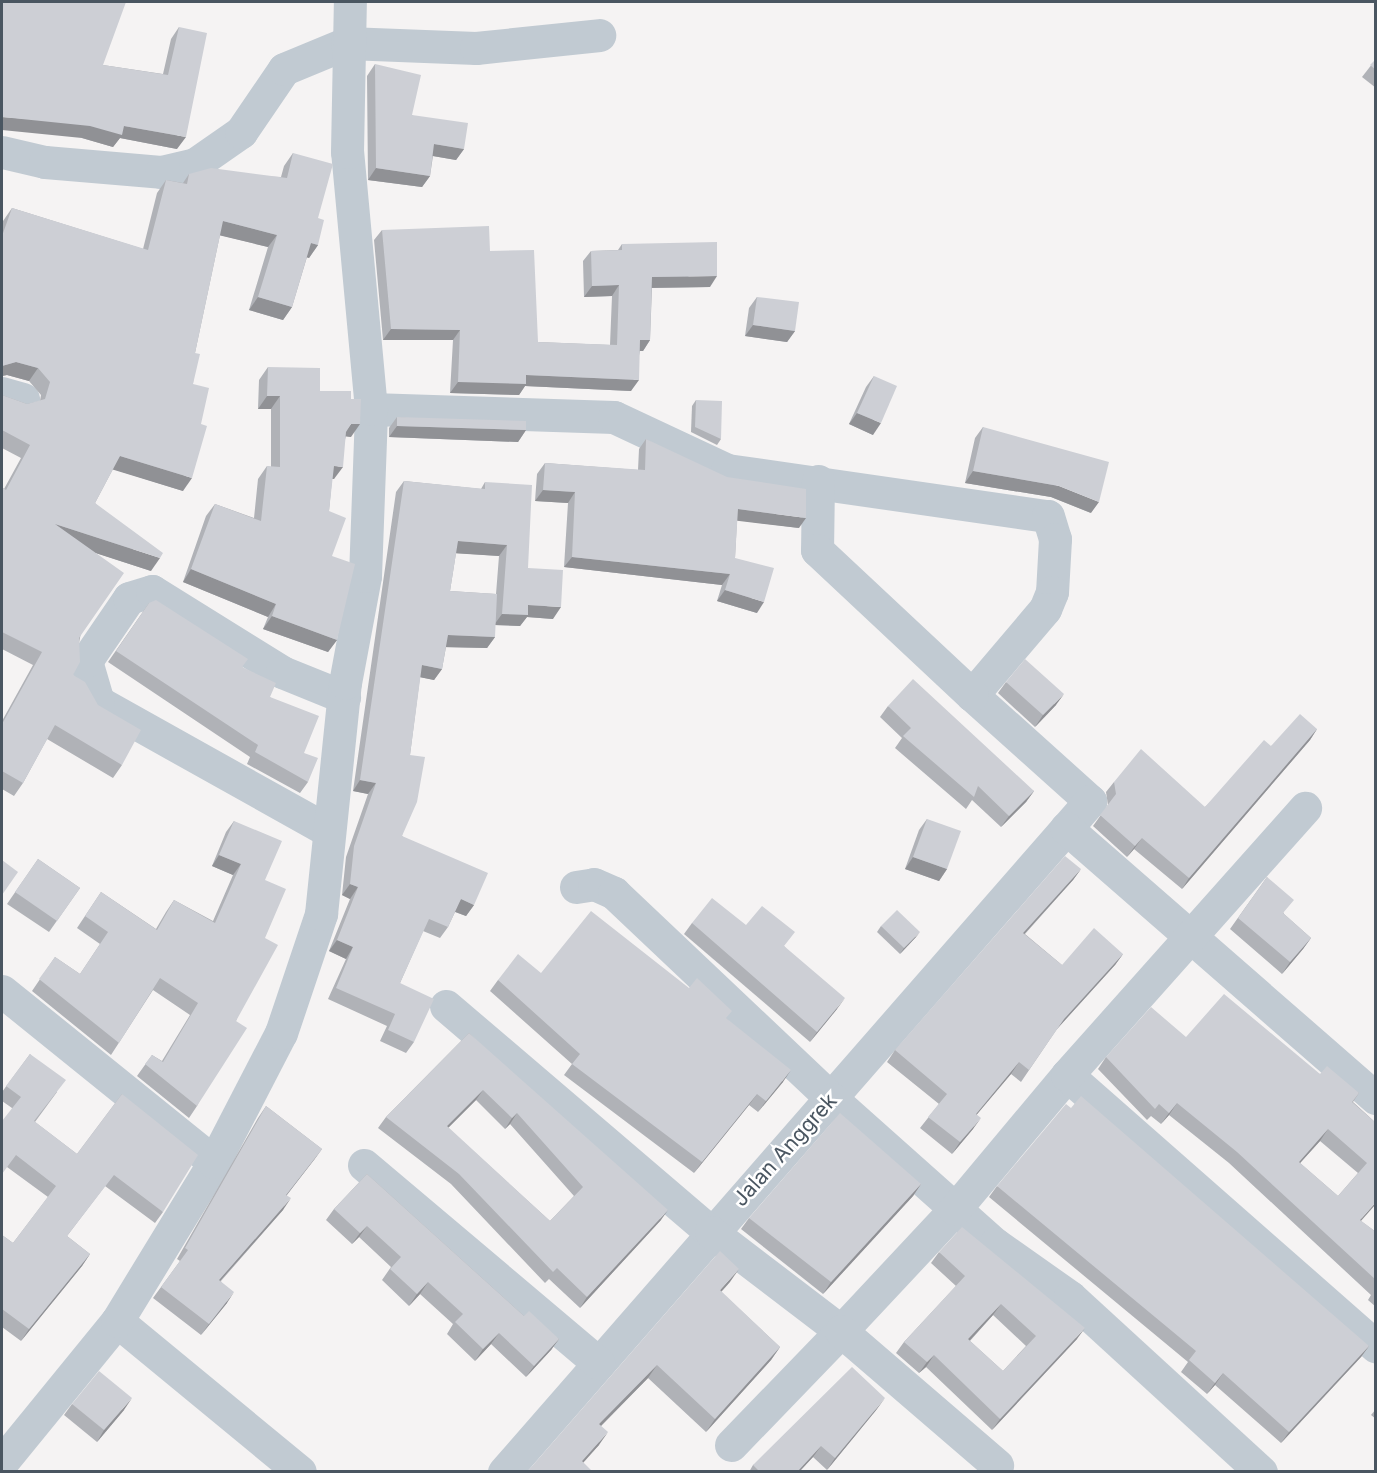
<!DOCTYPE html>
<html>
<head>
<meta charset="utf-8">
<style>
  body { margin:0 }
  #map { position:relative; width:1377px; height:1473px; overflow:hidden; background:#f5f3f3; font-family:Inter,sans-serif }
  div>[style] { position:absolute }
  .minor>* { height:33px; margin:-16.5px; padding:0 16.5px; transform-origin:16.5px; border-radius:16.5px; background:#c1cad2 }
  .wall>* { inset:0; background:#b0b2b7 }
  .shaded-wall>* { inset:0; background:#909195 }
  .building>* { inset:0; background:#cdcfd5 }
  span { translate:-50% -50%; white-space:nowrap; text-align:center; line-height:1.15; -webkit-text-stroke:5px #fff; paint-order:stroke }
  .street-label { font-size:21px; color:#4a5661 }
  .frame { position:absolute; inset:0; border:3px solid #4a5661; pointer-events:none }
</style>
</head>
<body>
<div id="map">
  <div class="minor">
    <i style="left:2px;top:152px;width:44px;rotate:13.1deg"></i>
    <i style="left:45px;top:162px;width:116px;rotate:4.9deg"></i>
    <i style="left:161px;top:172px;width:35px;rotate:-13deg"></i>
    <i style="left:195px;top:164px;width:56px;rotate:-34.8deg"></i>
    <i style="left:241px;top:132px;width:76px;rotate:-55.7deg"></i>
    <i style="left:284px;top:69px;width:68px;rotate:-22.4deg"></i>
    <i style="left:347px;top:43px;width:129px;rotate:2.2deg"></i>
    <i style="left:476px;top:48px;width:124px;rotate:-6deg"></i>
    <i style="left:2px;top:393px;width:22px;rotate:16deg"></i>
    <i style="left:371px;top:409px;width:243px;rotate:1.9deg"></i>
    <i style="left:614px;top:417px;width:125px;rotate:25.1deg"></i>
    <i style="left:727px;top:470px;width:324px;rotate:8.2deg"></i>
    <i style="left:1048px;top:516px;width:24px;rotate:73deg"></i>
    <i style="left:1055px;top:539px;width:53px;rotate:93.2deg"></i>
    <i style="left:1052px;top:592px;width:18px;rotate:112deg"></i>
    <i style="left:1045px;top:609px;width:113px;rotate:130.3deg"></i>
    <i style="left:972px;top:695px;width:159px;rotate:41.9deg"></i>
    <i style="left:1090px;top:801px;width:891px;rotate:131.13deg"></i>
    <i style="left:818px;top:481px;width:69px;rotate:90.8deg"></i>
    <i style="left:817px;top:550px;width:212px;rotate:43.1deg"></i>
    <i style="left:1066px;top:828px;width:411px;rotate:41.1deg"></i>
    <i style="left:329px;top:831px;width:265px;rotate:-150.8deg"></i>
    <i style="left:98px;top:702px;width:43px;rotate:-106.3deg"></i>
    <i style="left:86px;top:661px;width:76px;rotate:-55.7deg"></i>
    <i style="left:129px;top:598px;width:24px;rotate:-17deg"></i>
    <i style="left:152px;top:591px;width:153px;rotate:31.9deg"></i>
    <i style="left:282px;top:672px;width:67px;rotate:22deg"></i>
    <i style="left:576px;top:887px;width:18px;rotate:-9deg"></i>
    <i style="left:594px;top:884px;width:22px;rotate:24deg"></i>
    <i style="left:614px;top:893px;width:300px;rotate:43.4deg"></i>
    <i style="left:832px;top:1099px;width:218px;rotate:41.7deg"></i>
    <i style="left:995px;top:1244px;width:92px;rotate:35.2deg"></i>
    <i style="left:1070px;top:1297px;width:259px;rotate:42.5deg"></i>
    <i style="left:2px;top:991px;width:272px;rotate:38.9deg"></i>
    <i style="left:446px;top:1006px;width:348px;rotate:40.5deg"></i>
    <i style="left:711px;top:1232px;width:163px;rotate:37.3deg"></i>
    <i style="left:841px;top:1331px;width:167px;rotate:-46.9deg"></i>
    <i style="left:955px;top:1209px;width:175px;rotate:-50.1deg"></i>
    <i style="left:1067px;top:1075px;width:411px;rotate:41.3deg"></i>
    <i style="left:1067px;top:1075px;width:358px;rotate:-48.3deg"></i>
    <i style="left:364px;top:1165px;width:307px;rotate:40.2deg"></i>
    <i style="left:117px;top:1321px;width:237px;rotate:39.5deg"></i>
    <i style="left:731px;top:1445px;width:158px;rotate:-46deg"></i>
    <i style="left:841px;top:1331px;width:206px;rotate:40.7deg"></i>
    <i style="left:2px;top:1462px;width:182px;rotate:-50.8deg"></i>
    <i style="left:117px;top:1321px;width:186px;rotate:-58.6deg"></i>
    <i style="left:214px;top:1162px;width:145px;rotate:-62.6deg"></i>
    <i style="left:281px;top:1033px;width:126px;rotate:-71.4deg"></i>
    <i style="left:321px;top:914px;width:232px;rotate:-84.1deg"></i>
    <i style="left:345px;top:683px;width:109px;rotate:-79.4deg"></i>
    <i style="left:365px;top:576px;width:167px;rotate:-87.9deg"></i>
    <i style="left:371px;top:409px;width:258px;rotate:-95.3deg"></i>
    <i style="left:347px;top:152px;width:150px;rotate:-88.9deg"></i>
  </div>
  <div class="wall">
    <i style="clip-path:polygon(179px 27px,177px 149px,120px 138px,113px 147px,82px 138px,103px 65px,163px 74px,171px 39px)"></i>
    <i style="clip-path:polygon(1376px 59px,1376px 88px,1362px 77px)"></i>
    <i style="clip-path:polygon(375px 64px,412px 115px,464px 149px,456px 160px,433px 156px,430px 176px,422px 187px,368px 180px,367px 76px)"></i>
    <i style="clip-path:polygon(293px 153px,318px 218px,318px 245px,309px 258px,307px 257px,292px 307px,283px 320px,249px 310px,268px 247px,220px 235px,195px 353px,193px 384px,183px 491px,113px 469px,95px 503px,151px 571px,96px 553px,73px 675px,122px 765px,113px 778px,47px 739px,23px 783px,14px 796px,2px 789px,2px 721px,33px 665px,2px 649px,2px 487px,4px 489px,21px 458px,2px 448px,2px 395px,27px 404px,40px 401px,41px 395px,29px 381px,7px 375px,2px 376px,2px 225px,3px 221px,12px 208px,143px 249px,157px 193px,166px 180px,183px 183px,189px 174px,281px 177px,284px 166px)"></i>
    <i style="clip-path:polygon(382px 230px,490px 251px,538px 342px,610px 345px,612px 296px,584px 297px,583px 261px,591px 251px,618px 250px,622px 244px,710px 287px,652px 288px,650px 340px,643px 351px,640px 351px,631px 391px,525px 386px,519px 395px,450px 393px,453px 340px,383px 340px,374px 240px)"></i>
    <i style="clip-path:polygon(757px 297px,795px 331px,787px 342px,745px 336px,749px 308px)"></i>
    <i style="clip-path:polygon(268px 367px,320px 391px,351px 437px,346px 436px,334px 479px,332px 479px,329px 511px,337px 640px,328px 652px,263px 629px,268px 617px,183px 582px,206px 516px,215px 504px,254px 518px,258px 479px,267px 466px,271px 467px,271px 409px,258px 409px,259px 380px)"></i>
    <i style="clip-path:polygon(874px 376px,873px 435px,849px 424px,866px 387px)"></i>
    <i style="clip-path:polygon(696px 400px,721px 439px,717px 445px,691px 432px,692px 406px)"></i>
    <i style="clip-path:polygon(397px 417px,526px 430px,518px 442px,389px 437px,389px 428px)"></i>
    <i style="clip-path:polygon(983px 427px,1091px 513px,1051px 497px,965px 483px,975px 438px)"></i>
    <i style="clip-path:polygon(646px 439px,799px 528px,737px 520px,735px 558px,757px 613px,717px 601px,722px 585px,564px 567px,568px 503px,535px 501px,537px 474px,545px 463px,638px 470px,639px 449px)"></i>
    <i style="clip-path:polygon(evenodd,404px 481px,481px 489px,485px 482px,553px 619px,527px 617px,520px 626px,495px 625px,495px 637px,487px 648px,446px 647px,442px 669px,434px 680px,420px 677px,410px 755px,402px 836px,474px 905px,466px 916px,455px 912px,448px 927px,440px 938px,423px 931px,400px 983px,414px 1042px,406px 1053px,380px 1041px,387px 1026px,328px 999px,346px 959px,329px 951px,350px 899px,342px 895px,346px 857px,368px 794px,353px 791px,396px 492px,404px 481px,456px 553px,499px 556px,496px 594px,450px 591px,456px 553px)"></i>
    <i style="clip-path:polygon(149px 603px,242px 667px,270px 697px,304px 753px,308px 782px,300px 793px,247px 764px,250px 757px,108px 662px)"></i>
    <i style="clip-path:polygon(1006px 682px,1056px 705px,1035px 727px,998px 693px)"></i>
    <i style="clip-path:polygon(888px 706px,1034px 791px,1026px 802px,1001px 827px,972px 800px,966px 809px,895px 748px,902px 738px,880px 717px)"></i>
    <i style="clip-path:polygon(1317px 729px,1310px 740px,1182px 889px,1134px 849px,1127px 857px,1093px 826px,1108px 805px,1106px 792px,1114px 782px,1205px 807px,1271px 746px)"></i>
    <i style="clip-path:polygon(927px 819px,947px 869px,939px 881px,905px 869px,919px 830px)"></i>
    <i style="clip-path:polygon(234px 821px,265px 880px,265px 938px,236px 1021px,197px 1106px,189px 1118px,137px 1076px,152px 1055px,162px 1061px,190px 1015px,153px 990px,111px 1055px,32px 991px,55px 957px,80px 974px,100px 944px,77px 928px,101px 892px,156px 929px,166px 912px,174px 900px,213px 921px,233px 875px,212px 866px,226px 832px)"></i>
    <i style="clip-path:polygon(38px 859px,80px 888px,49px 932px,7px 904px)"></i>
    <i style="clip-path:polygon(1081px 869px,1073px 880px,1025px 934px,1062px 965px,1123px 954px,1115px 965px,1057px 1029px,1021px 1082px,1011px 1074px,977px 1114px,973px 1129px,952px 1154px,920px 1128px,939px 1104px,887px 1062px,895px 1050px)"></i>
    <i style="clip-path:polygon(1267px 877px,1284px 914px,1311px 938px,1303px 949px,1282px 974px,1230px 929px)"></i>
    <i style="clip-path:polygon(692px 923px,746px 925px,784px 946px,837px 1009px,810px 1042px,684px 934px)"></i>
    <i style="clip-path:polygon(881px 926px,916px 937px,900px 954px,877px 932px)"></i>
    <i style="clip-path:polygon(541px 973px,727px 1019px,783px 1082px,758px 1112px,749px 1105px,694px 1173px,564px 1075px,572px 1064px,490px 991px,498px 980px)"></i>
    <i style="clip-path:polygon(evenodd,469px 1033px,661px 1220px,580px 1308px,549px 1279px,545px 1283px,451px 1184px,378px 1128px,386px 1117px,469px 1033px,476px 1100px,505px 1129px,510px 1124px,574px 1196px,550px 1221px,448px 1128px,476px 1100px)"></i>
    <i style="clip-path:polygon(evenodd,1186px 1037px,1320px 1074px,1359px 1093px,1353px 1102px,1376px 1123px,1361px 1221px,1376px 1232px,1376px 1307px,1368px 1300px,1371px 1295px,1229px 1163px,1169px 1115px,1161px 1124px,1151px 1116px,1147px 1120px,1098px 1069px,1106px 1057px,1186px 1037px,1320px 1141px,1358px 1173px,1338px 1196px,1300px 1163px,1320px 1141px)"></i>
    <i style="clip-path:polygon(30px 1054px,57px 1092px,35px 1122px,77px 1154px,122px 1094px,163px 1212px,155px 1223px,105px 1186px,67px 1236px,90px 1254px,82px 1266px,21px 1341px,2px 1327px,2px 1235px,13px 1243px,48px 1197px,7px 1167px,12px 1108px,2px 1101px,2px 1092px)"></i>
    <i style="clip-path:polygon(266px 1106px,322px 1149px,287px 1195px,283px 1210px,221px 1281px,227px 1303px,201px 1335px,153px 1298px,180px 1261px,177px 1259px,258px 1118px)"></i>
    <i style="clip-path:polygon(367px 1174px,524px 1316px,559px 1339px,551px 1350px,526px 1377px,491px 1344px,475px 1361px,447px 1334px,453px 1324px,420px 1294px,409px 1306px,382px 1280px,391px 1267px,359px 1237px,352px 1244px,326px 1220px,334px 1209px)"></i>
    <i style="clip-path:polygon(921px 1184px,913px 1196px,823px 1294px,741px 1229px,749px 1218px)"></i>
    <i style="clip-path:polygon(997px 1186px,1369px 1346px,1361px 1357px,1281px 1443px,1215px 1385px,1207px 1394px,1181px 1372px,1188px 1362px,989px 1197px)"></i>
    <i style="clip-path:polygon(evenodd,939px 1252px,1077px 1339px,992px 1430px,926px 1367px,919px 1373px,896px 1353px,904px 1342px,956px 1286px,931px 1263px,939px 1252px,993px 1315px,1026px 1346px,1003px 1371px,970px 1341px,993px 1315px)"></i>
    <i style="clip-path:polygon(730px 1282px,721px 1292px,780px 1347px,771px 1360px,706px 1432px,648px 1378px,601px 1426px,599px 1445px,583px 1462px,527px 1472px)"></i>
    <i style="clip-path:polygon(72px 1404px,124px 1410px,97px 1442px,64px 1415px)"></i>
    <i style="clip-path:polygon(877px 1409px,827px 1470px,813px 1457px,799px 1472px,749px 1472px,753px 1465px)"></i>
    <i style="clip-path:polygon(1376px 1409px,1376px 1419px,1371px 1415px)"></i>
  </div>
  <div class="shaded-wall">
    <i style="clip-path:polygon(2px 117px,124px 126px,186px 137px,177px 149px,120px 138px,113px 147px,82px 138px,2px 130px)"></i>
    <i style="clip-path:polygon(434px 144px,464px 149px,456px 160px,427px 155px)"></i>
    <i style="clip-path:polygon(376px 168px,430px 176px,422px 187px,368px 180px)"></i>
    <i style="clip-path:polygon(223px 221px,277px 235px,268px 247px,214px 234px)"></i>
    <i style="clip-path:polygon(311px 243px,318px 245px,309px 258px,302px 256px)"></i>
    <i style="clip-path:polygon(717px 276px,710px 287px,644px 288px,652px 277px)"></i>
    <i style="clip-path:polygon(619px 285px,612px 296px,584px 297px,592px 286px)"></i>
    <i style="clip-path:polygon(258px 297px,292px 307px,283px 320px,249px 310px)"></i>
    <i style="clip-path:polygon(753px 325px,795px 331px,787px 342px,745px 336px)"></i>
    <i style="clip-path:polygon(391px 329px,460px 330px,453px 340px,383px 340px)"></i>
    <i style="clip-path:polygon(640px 340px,650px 340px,643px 351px,633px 351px)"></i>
    <i style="clip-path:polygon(16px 362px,38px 368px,29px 381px,7px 375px,2px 376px,2px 366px)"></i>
    <i style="clip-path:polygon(526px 375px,639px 380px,631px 391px,525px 386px,519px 395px,450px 393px,458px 382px)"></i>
    <i style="clip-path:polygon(267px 396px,280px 396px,271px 409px,258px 409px)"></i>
    <i style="clip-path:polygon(857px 413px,881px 423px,873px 435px,849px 424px)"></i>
    <i style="clip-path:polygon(351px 424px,360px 424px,351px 437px,342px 436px)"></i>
    <i style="clip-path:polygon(397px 426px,526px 430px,518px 442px,389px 437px)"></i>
    <i style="clip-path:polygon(120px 456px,192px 478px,183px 491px,111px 469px)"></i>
    <i style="clip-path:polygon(334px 466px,343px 467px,334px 479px,325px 478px)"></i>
    <i style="clip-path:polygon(973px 471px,1059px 486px,1099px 502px,1091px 513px,1051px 497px,965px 483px)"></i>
    <i style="clip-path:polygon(543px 490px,575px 492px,568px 503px,535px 501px)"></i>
    <i style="clip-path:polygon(738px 509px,806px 518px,799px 528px,731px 520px)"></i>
    <i style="clip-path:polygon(55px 524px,160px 558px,151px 571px,46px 537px)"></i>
    <i style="clip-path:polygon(458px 541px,507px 545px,499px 556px,451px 553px)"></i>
    <i style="clip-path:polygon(572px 557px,730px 574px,722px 585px,564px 567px)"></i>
    <i style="clip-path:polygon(191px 569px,276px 604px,268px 617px,183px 582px)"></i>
    <i style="clip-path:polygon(725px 590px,764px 602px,757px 613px,717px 601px)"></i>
    <i style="clip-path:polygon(528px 605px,561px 607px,553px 619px,527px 617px,520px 626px,494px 625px,502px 614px)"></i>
    <i style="clip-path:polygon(272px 616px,337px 640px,328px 652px,263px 629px)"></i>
    <i style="clip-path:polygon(448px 635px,495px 637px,487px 648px,440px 647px)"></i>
    <i style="clip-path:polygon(422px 665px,442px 669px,434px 680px,414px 676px)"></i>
    <i style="clip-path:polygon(1064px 694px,1056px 705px,1035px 727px,1043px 715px)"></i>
    <i style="clip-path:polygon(1317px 729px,1310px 740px,1182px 889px,1189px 878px)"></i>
    <i style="clip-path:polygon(360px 780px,376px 783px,368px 794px,353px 791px)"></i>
    <i style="clip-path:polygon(1034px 791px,1026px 802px,1001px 827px,1009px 816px)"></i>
    <i style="clip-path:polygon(1142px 838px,1134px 849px,1127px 857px,1135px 846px)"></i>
    <i style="clip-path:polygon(219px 855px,241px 864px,233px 875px,212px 866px)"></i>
    <i style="clip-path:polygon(913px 857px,947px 869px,939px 881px,905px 869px)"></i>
    <i style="clip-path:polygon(1081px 869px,1073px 880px,1015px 944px,1023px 933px)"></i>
    <i style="clip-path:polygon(350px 884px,358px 887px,350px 899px,342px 895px)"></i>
    <i style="clip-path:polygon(461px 899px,474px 905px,466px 916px,453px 911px)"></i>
    <i style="clip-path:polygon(920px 932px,916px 937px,900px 954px,904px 948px)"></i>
    <i style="clip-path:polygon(1311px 938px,1303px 949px,1282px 974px,1290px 962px)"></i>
    <i style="clip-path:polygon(337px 940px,353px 947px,346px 959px,329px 951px)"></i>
    <i style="clip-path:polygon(1123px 954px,1115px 965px,1056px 1030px,1064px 1019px)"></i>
    <i style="clip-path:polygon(845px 998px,837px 1009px,810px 1042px,817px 1032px)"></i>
    <i style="clip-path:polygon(1019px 1062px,1011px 1074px,968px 1125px,976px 1114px)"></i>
    <i style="clip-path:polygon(791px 1070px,783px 1082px,758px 1112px,766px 1101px)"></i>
    <i style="clip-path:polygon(483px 1090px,476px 1100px,439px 1137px,447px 1126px)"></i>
    <i style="clip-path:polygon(757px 1094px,749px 1105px,694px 1173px,702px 1162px)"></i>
    <i style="clip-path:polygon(1177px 1103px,1169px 1115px,1161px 1124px,1169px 1113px)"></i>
    <i style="clip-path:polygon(517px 1113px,510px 1124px,505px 1129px,512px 1118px)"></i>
    <i style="clip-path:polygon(981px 1118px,973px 1129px,952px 1154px,960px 1142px)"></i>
    <i style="clip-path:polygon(1328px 1129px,1320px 1141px,1291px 1173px,1299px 1162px)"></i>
    <i style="clip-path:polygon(322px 1149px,314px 1160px,278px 1206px,286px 1195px)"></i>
    <i style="clip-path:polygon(921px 1184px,913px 1196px,823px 1294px,831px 1282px)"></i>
    <i style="clip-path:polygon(291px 1198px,283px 1210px,211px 1291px,219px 1280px)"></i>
    <i style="clip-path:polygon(1376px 1202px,1376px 1204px,1352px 1231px,1360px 1220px)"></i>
    <i style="clip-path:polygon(668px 1210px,661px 1220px,580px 1308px,587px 1297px)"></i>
    <i style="clip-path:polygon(367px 1226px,359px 1237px,352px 1244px,360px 1233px)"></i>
    <i style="clip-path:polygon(90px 1254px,82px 1266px,21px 1341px,29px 1329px)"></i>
    <i style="clip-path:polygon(739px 1269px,730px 1282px,711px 1303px,720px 1290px)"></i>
    <i style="clip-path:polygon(428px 1282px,420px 1294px,409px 1306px,417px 1294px)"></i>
    <i style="clip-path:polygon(234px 1292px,227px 1303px,201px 1335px,209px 1324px)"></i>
    <i style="clip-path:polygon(1001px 1304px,993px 1315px,960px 1351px,968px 1339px)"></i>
    <i style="clip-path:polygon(1085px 1328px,1077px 1339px,992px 1430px,1000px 1419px)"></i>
    <i style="clip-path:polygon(499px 1333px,491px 1344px,475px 1361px,483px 1349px)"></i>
    <i style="clip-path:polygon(559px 1339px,551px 1350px,526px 1377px,534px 1366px)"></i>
    <i style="clip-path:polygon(1369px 1346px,1361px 1357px,1281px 1443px,1289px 1432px)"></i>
    <i style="clip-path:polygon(780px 1347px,771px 1360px,706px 1432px,715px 1419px)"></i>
    <i style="clip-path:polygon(934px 1355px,926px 1367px,919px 1373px,927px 1362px)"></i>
    <i style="clip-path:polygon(657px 1365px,648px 1378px,590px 1437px,599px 1424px)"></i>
    <i style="clip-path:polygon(1223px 1373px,1215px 1385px,1207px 1394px,1215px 1383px)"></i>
    <i style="clip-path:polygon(132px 1398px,124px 1410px,97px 1442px,104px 1430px)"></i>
    <i style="clip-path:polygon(885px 1398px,877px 1409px,827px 1470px,835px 1458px)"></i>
    <i style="clip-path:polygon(608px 1432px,599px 1445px,575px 1472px,582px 1461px)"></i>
    <i style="clip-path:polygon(821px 1446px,813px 1457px,799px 1472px,797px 1472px)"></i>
  </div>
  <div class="building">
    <i style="clip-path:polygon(2px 2px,126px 2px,103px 65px,168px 75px,179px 27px,207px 33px,186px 137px,124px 126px,122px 135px,90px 126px,2px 117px)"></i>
    <i style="clip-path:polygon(1376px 59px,1376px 70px,1370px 65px)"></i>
    <i style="clip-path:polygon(375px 64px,421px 75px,412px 115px,468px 123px,464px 149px,434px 144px,430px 176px,376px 168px)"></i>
    <i style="clip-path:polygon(293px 153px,333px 164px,318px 218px,324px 220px,318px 245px,311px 243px,292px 307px,258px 297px,277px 235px,223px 221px,195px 353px,200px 354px,193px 384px,209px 388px,201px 424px,207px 426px,192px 478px,120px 456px,95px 503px,163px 553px,160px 558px,55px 524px,124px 573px,79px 638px,80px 662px,73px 675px,85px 682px,98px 705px,141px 730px,122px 765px,55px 725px,23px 783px,2px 771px,2px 724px,42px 652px,2px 632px,2px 487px,6px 490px,30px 445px,2px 430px,2px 395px,27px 404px,45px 399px,50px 382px,38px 368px,16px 362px,2px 366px,2px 236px,12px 208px,148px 250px,166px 180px,187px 184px,189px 174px,211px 168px,287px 178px)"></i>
    <i style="clip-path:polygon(489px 226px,490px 251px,534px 250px,538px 342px,617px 345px,619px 285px,592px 286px,591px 251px,622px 250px,622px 244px,717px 242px,717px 276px,652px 277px,650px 340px,640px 340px,639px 380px,526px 375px,526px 384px,458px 382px,460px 330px,391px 329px,382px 230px)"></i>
    <i style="clip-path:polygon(757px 297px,799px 302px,795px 331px,753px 325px)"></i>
    <i style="clip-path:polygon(268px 367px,320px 368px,320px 391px,351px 391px,351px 399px,361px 399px,360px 424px,351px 424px,346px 432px,343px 467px,334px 466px,329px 511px,346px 518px,332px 556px,355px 564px,337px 640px,272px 616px,276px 604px,191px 569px,215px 504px,261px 521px,267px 466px,280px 467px,280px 396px,267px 396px)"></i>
    <i style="clip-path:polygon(874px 376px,897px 386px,881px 423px,857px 413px)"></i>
    <i style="clip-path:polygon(696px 400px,722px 401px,721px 439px,695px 427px)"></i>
    <i style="clip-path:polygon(397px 417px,526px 421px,526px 430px,397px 426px)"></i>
    <i style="clip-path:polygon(983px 427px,1109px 462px,1099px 502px,1059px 486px,973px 471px)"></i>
    <i style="clip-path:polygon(646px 439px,727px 477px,806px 489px,806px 518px,738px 509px,735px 558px,774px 568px,764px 602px,725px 590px,730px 574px,572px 557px,575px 492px,543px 490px,545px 463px,645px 470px)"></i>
    <i style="clip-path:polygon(404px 481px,485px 489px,485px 482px,532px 485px,528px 568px,563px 570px,561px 607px,528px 605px,528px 615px,502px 614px,507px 545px,458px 541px,450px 591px,497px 594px,495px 637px,448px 635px,442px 669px,422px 665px,410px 755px,425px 757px,417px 802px,402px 836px,488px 873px,474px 905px,461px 899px,448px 927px,429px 919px,400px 983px,434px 999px,414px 1042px,388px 1030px,395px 1014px,336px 988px,353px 947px,337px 940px,358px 887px,350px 884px,354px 846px,376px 783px,360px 780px)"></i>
    <i style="clip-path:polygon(156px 600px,248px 659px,242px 667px,276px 683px,270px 697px,319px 716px,304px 753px,318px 758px,308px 782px,255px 752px,258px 745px,116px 651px,149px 603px)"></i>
    <i style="clip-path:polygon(1025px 659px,1064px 694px,1043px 715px,1006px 682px)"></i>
    <i style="clip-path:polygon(913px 679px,1034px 791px,1009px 816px,978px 786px,974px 797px,903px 736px,911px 728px,888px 706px)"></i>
    <i style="clip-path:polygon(1300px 714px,1317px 729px,1189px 878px,1142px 838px,1135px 846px,1100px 815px,1116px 794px,1114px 782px,1141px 749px,1205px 807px,1264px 740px,1271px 746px)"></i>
    <i style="clip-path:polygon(927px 819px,961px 831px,947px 869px,913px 857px)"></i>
    <i style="clip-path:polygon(234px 821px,282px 841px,265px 880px,286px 889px,265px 938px,278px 945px,236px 1021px,247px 1028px,197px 1106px,145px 1064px,152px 1055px,163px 1062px,198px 1003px,160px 978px,119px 1043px,39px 979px,55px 957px,80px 974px,108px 932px,85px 916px,101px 892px,157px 930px,174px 900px,215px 923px,241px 864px,219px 855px)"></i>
    <i style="clip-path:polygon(1065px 856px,1081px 869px,1023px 933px,1062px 965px,1094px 928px,1123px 954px,1064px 1019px,1029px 1070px,1019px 1062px,976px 1114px,981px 1118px,960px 1142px,928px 1117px,947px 1094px,895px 1050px)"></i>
    <i style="clip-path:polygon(38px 859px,80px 888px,57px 921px,15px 892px)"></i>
    <i style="clip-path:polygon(2px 860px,18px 872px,2px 895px)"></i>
    <i style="clip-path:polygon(1267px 877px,1294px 900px,1283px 913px,1311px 938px,1290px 962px,1238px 918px)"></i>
    <i style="clip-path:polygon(712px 898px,746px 925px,762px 906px,795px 932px,784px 946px,845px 998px,817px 1032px,692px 923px)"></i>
    <i style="clip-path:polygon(897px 910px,920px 932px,904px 948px,881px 926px)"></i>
    <i style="clip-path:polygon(591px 911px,689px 988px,697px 978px,732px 1011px,726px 1018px,791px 1070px,766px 1101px,757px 1094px,702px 1162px,572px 1064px,580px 1054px,498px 980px,518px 954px,541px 973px)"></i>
    <i style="clip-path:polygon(evenodd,1224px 994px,1320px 1074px,1327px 1066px,1359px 1093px,1352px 1102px,1376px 1123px,1376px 1202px,1360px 1220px,1376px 1232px,1376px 1280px,1237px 1152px,1177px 1103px,1169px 1113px,1159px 1104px,1155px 1109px,1106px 1057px,1151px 1007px,1186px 1037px,1224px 994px,1328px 1129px,1367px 1163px,1338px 1196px,1299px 1162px,1328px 1129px)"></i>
    <i style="clip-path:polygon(evenodd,469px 1033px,668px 1210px,587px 1297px,557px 1268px,553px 1272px,459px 1174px,386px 1117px,469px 1033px,483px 1090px,512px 1118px,517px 1113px,583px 1187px,550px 1221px,447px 1126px,483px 1090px)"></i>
    <i style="clip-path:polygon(30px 1054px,66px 1080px,34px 1121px,77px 1154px,122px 1094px,198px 1155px,163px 1212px,114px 1175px,67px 1236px,90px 1254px,29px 1329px,2px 1309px,2px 1235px,13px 1243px,56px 1186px,16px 1155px,2px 1174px,2px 1121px,21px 1097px,6px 1086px)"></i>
    <i style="clip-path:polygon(1081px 1096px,1369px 1346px,1289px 1432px,1223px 1373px,1215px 1383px,1189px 1360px,1196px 1351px,997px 1186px,1066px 1104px,1071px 1108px)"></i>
    <i style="clip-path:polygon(266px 1106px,322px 1149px,286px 1195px,291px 1198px,219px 1280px,234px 1292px,209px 1324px,161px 1287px,188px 1250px,185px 1248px)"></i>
    <i style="clip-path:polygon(840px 1113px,921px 1184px,831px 1282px,749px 1218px)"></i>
    <i style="clip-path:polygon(367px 1174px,524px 1316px,529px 1311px,559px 1339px,534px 1366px,499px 1333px,483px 1349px,455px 1322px,463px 1314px,428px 1282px,417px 1294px,390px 1269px,401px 1257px,367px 1226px,360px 1233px,334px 1209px)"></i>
    <i style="clip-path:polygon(evenodd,962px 1227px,1085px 1328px,1000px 1419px,934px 1355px,927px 1362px,904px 1342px,965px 1276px,939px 1252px,962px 1227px,1001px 1304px,1036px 1336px,1003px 1371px,968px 1339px,1001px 1304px)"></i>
    <i style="clip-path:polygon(720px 1251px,739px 1269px,720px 1290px,780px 1347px,715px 1419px,657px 1365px,599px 1424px,608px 1432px,582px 1461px,593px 1472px,527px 1472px)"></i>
    <i style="clip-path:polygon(852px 1367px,885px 1398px,835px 1458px,821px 1446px,797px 1472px,760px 1472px,753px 1465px)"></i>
    <i style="clip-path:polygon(99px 1371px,132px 1398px,104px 1430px,72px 1404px)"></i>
  </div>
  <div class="street-label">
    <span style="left:785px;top:1150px;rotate:-48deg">Jalan Anggrek</span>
  </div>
  <div class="frame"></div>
</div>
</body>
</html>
